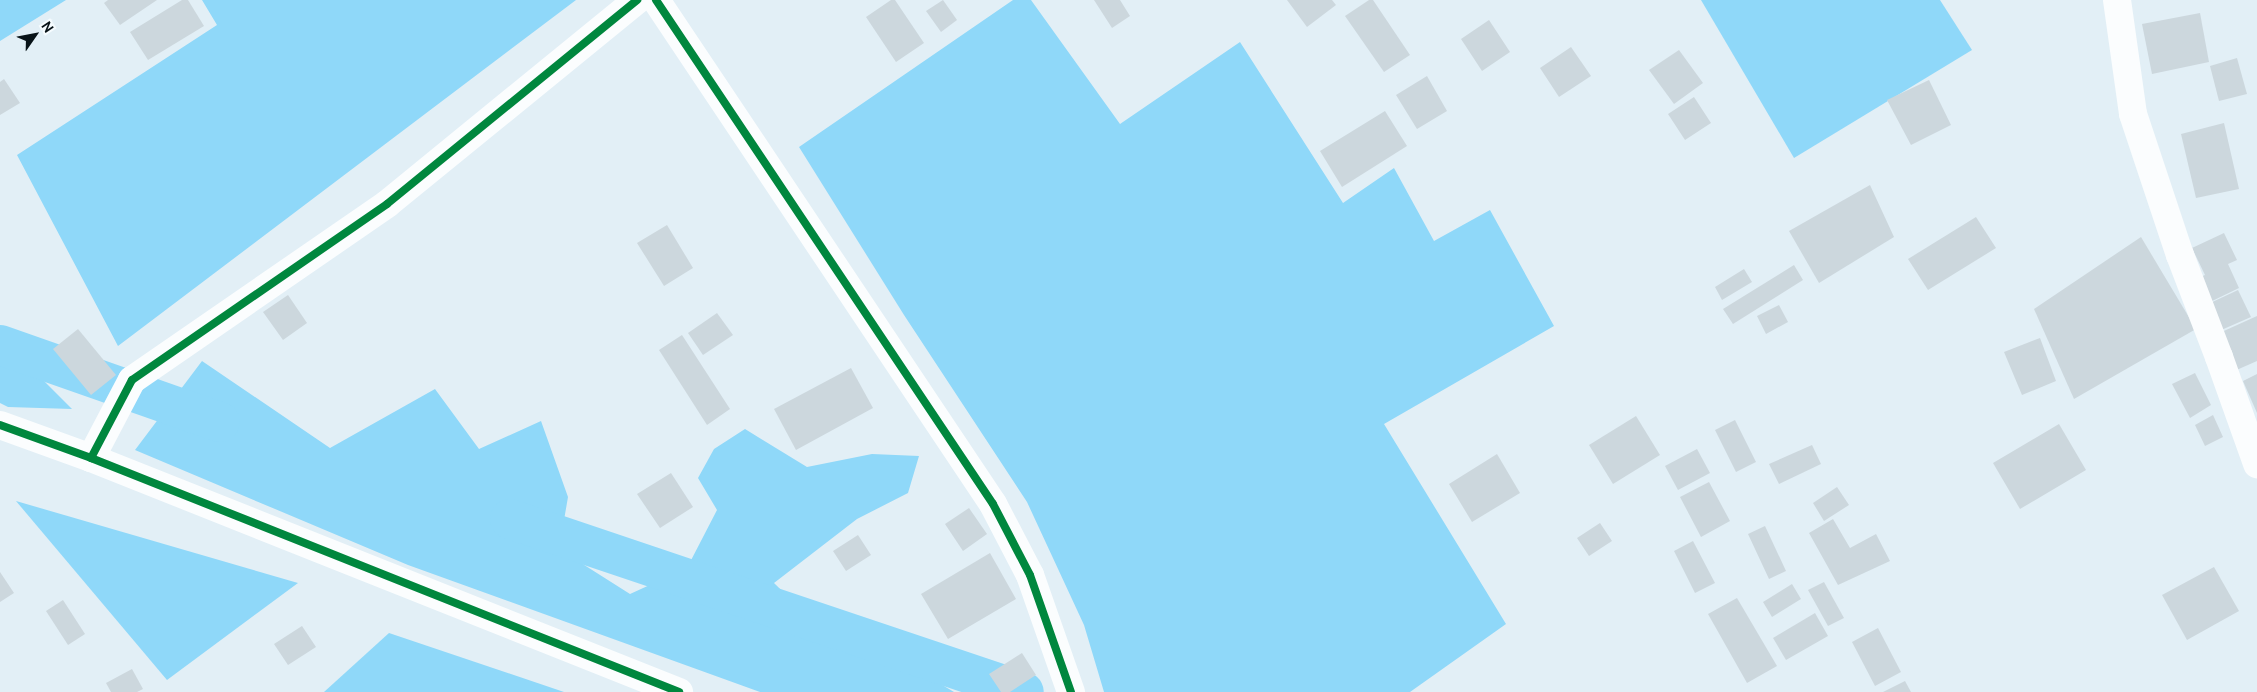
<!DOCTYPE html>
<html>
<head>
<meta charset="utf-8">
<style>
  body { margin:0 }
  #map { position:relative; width:2257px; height:692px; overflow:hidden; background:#e2eff6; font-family:Cabin,sans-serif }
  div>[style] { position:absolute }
  .water>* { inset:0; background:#8fd8f9 }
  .canal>* { height:40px; margin:-20px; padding:0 20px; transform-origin:20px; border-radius:20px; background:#8fd8f9 }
  .building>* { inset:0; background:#ccd7dd }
  .minor>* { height:28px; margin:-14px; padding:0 14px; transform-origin:14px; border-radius:14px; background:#fbfdfe }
  .cycleway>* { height:8px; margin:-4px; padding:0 4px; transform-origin:4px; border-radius:4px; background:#00873e }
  span { translate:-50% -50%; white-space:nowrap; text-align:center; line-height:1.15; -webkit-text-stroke:4px #f6fcff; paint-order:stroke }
  .north { position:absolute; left:10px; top:10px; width:50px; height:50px; -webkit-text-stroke:4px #f6fcff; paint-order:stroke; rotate:57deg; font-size:14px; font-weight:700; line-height:20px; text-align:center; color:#081318 }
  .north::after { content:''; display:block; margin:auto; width:18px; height:22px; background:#081318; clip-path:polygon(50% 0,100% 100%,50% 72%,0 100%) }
</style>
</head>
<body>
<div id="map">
  <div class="water">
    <i style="clip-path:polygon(0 0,66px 0,0 41px)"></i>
    <i style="clip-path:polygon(202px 0,576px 0,118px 346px,17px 155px,217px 25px)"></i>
    <i style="clip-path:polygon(1013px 0,1031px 0,1120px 124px,1240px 42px,1343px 203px,1394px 168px,1434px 241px,1490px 210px,1554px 326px,1384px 424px,1506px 624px,1410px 692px,1104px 692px,1084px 625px,1027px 502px,904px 315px,799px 147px)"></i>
    <i style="clip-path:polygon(1701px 0,1940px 0,1972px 50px,1794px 158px)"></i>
    <i style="clip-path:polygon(0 337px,72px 409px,8px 407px,0 403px)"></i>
    <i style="clip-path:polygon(202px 361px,330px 448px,435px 389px,479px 449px,541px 421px,568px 497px,559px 549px,630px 594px,687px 568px,717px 510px,698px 478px,714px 449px,745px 429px,807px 467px,872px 454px,919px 456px,908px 493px,857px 519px,774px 583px,819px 627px,914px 668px,954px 692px,760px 692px,408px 565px,135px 450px)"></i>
    <i style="clip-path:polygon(16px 501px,298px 583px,167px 680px)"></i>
    <i style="clip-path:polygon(389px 633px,564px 692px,324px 692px)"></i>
  </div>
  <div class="canal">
    <i style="left:0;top:345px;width:233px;rotate:19.3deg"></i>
    <i style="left:510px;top:519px;width:542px;rotate:18.6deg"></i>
  </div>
  <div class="building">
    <i style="clip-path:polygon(108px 0,157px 0,120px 25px,104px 3px)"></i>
    <i style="clip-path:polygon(182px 0,188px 0,204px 26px,148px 60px,130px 32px)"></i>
    <i style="clip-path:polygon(891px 0,895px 0,924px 43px,896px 62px,866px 17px)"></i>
    <i style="clip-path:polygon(943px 0,957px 20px,941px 32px,926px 11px)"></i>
    <i style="clip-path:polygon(1094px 0,1120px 0,1130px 16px,1112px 28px)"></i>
    <i style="clip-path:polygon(1287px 0,1332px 0,1336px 5px,1307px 27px)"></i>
    <i style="clip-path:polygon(1369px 0,1373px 0,1410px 55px,1384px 72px,1345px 16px)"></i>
    <i style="clip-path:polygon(2200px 13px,2209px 62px,2152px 74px,2142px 24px)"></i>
    <i style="clip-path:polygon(1489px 20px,1510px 52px,1482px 71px,1461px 39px)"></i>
    <i style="clip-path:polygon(1571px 47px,1591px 76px,1559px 97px,1540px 68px)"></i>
    <i style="clip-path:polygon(1679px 50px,1703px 83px,1674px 104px,1649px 70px)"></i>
    <i style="clip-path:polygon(2237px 58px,2247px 94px,2219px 101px,2210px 66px)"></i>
    <i style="clip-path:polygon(1427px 76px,1447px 111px,1417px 129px,1396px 95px)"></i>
    <i style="clip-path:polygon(4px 79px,20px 103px,0 115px,0 82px)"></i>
    <i style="clip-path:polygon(1929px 80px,1951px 125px,1911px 145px,1887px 100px)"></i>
    <i style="clip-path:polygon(1694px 97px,1711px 123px,1685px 140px,1668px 114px)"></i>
    <i style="clip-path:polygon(1385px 111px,1407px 146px,1342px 187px,1320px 151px)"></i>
    <i style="clip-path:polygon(2224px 123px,2239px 189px,2196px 198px,2181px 134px)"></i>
    <i style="clip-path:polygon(1870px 185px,1894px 237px,1819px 283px,1789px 231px)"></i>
    <i style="clip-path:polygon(1976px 217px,1996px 248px,1928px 290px,1908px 259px)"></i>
    <i style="clip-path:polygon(667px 225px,693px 268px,664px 286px,637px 243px)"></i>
    <i style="clip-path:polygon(2224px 233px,2237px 260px,2228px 264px,2239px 288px,2208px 303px,2196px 279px,2205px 275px,2192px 248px)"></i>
    <i style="clip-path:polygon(2141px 237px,2196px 329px,2074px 399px,2034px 309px)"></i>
    <i style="clip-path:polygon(1794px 265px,1803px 280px,1733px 324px,1723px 309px)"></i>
    <i style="clip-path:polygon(1744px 269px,1752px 282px,1722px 300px,1715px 287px)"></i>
    <i style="clip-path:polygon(2238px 290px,2251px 317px,2219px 331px,2206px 305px)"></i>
    <i style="clip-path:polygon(288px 295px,307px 323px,283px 340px,263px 312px)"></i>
    <i style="clip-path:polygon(1779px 305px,1788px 322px,1766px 334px,1757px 316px)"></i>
    <i style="clip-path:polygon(717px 313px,733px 335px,703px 355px,688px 333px)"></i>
    <i style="clip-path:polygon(2257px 316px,2257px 361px,2232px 372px,2215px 335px)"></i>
    <i style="clip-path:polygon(78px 329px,116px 375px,91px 395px,53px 349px)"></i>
    <i style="clip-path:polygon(682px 335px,730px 409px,707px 425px,659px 350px)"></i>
    <i style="clip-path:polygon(2040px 338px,2056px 381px,2022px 395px,2004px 352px)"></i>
    <i style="clip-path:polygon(851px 368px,873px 408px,796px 450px,774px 409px)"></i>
    <i style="clip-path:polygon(2195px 373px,2211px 405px,2190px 418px,2172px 384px)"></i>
    <i style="clip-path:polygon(2257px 374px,2257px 413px,2243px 381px)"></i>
    <i style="clip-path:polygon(2213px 415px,2223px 437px,2205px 446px,2195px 425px)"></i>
    <i style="clip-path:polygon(1636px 416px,1660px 455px,1613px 484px,1589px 445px)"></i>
    <i style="clip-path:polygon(1735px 420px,1756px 462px,1736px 472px,1715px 430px)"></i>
    <i style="clip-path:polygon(2059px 424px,2086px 470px,2020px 509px,1993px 463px)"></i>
    <i style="clip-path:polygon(1812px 445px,1821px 464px,1779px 484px,1769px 464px)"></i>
    <i style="clip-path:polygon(1697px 449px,1710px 473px,1678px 490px,1665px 466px)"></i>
    <i style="clip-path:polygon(1497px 454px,1520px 493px,1472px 522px,1449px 484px)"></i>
    <i style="clip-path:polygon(671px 473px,693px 507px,660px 528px,637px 494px)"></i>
    <i style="clip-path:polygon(1709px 482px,1730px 521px,1701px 537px,1680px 497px)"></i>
    <i style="clip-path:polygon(1837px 487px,1849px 505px,1824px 521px,1813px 503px)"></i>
    <i style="clip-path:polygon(969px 508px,987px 534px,963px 551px,945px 524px)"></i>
    <i style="clip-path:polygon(1833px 519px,1850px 548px,1876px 534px,1890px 561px,1838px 585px,1809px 533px)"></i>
    <i style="clip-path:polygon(1600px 523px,1612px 541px,1589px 556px,1577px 538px)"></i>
    <i style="clip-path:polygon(1765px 526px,1786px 571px,1769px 579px,1748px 534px)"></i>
    <i style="clip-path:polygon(858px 535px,871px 555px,846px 571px,833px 551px)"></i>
    <i style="clip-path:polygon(1693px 541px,1715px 583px,1695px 593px,1674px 551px)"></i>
    <i style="clip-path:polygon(990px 553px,1016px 599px,948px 639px,921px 594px)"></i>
    <i style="clip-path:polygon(2214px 567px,2239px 611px,2187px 640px,2162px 595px)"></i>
    <i style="clip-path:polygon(0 572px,14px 593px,0 602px)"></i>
    <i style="clip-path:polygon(1824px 582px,1844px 618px,1828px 626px,1808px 590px)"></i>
    <i style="clip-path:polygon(1792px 584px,1801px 599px,1772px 617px,1763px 602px)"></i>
    <i style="clip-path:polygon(1737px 598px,1777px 666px,1747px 683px,1708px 614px)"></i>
    <i style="clip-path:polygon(63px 600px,85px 634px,68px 645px,46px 611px)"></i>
    <i style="clip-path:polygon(1815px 613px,1828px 636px,1786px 660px,1773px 638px)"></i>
    <i style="clip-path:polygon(302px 626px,316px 647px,288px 665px,274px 644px)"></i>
    <i style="clip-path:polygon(1878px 628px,1901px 672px,1875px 686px,1852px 642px)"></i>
    <i style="clip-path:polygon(1022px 653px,1036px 675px,1010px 692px,1001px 692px,989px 674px)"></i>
    <i style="clip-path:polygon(132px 669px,143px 689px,137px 692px,111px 692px,106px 683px)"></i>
    <i style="clip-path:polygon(1905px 681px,1911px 692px,1883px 692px)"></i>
  </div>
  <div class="minor">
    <i style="left:656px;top:0;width:606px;rotate:56.23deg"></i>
    <i style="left:993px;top:504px;width:80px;rotate:62.5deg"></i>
    <i style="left:1030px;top:575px;width:124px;rotate:70.7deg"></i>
    <i style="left:2117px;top:0;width:115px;rotate:82deg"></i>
    <i style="left:2133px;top:114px;width:149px;rotate:71.6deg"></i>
    <i style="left:2180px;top:255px;width:109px;rotate:69.1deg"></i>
    <i style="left:2219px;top:357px;width:114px;rotate:70.4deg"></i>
    <i style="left:0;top:425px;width:97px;rotate:19.9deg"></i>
    <i style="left:91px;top:458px;width:633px;rotate:21.7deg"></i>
    <i style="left:91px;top:458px;width:88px;rotate:-62.3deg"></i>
    <i style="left:132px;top:380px;width:310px;rotate:-34.6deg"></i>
    <i style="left:387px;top:204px;width:323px;rotate:-39.2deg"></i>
  </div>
  <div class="cycleway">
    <i style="left:656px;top:0;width:606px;rotate:56.23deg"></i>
    <i style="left:993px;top:504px;width:80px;rotate:62.5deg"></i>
    <i style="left:1030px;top:575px;width:124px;rotate:70.7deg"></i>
    <i style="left:0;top:425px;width:97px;rotate:19.9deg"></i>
    <i style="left:91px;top:458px;width:633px;rotate:21.7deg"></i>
    <i style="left:91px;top:458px;width:88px;rotate:-62.3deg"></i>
    <i style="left:132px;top:380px;width:310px;rotate:-34.6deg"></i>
    <i style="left:387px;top:204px;width:323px;rotate:-39.2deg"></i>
  </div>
  <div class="north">N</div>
</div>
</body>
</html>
